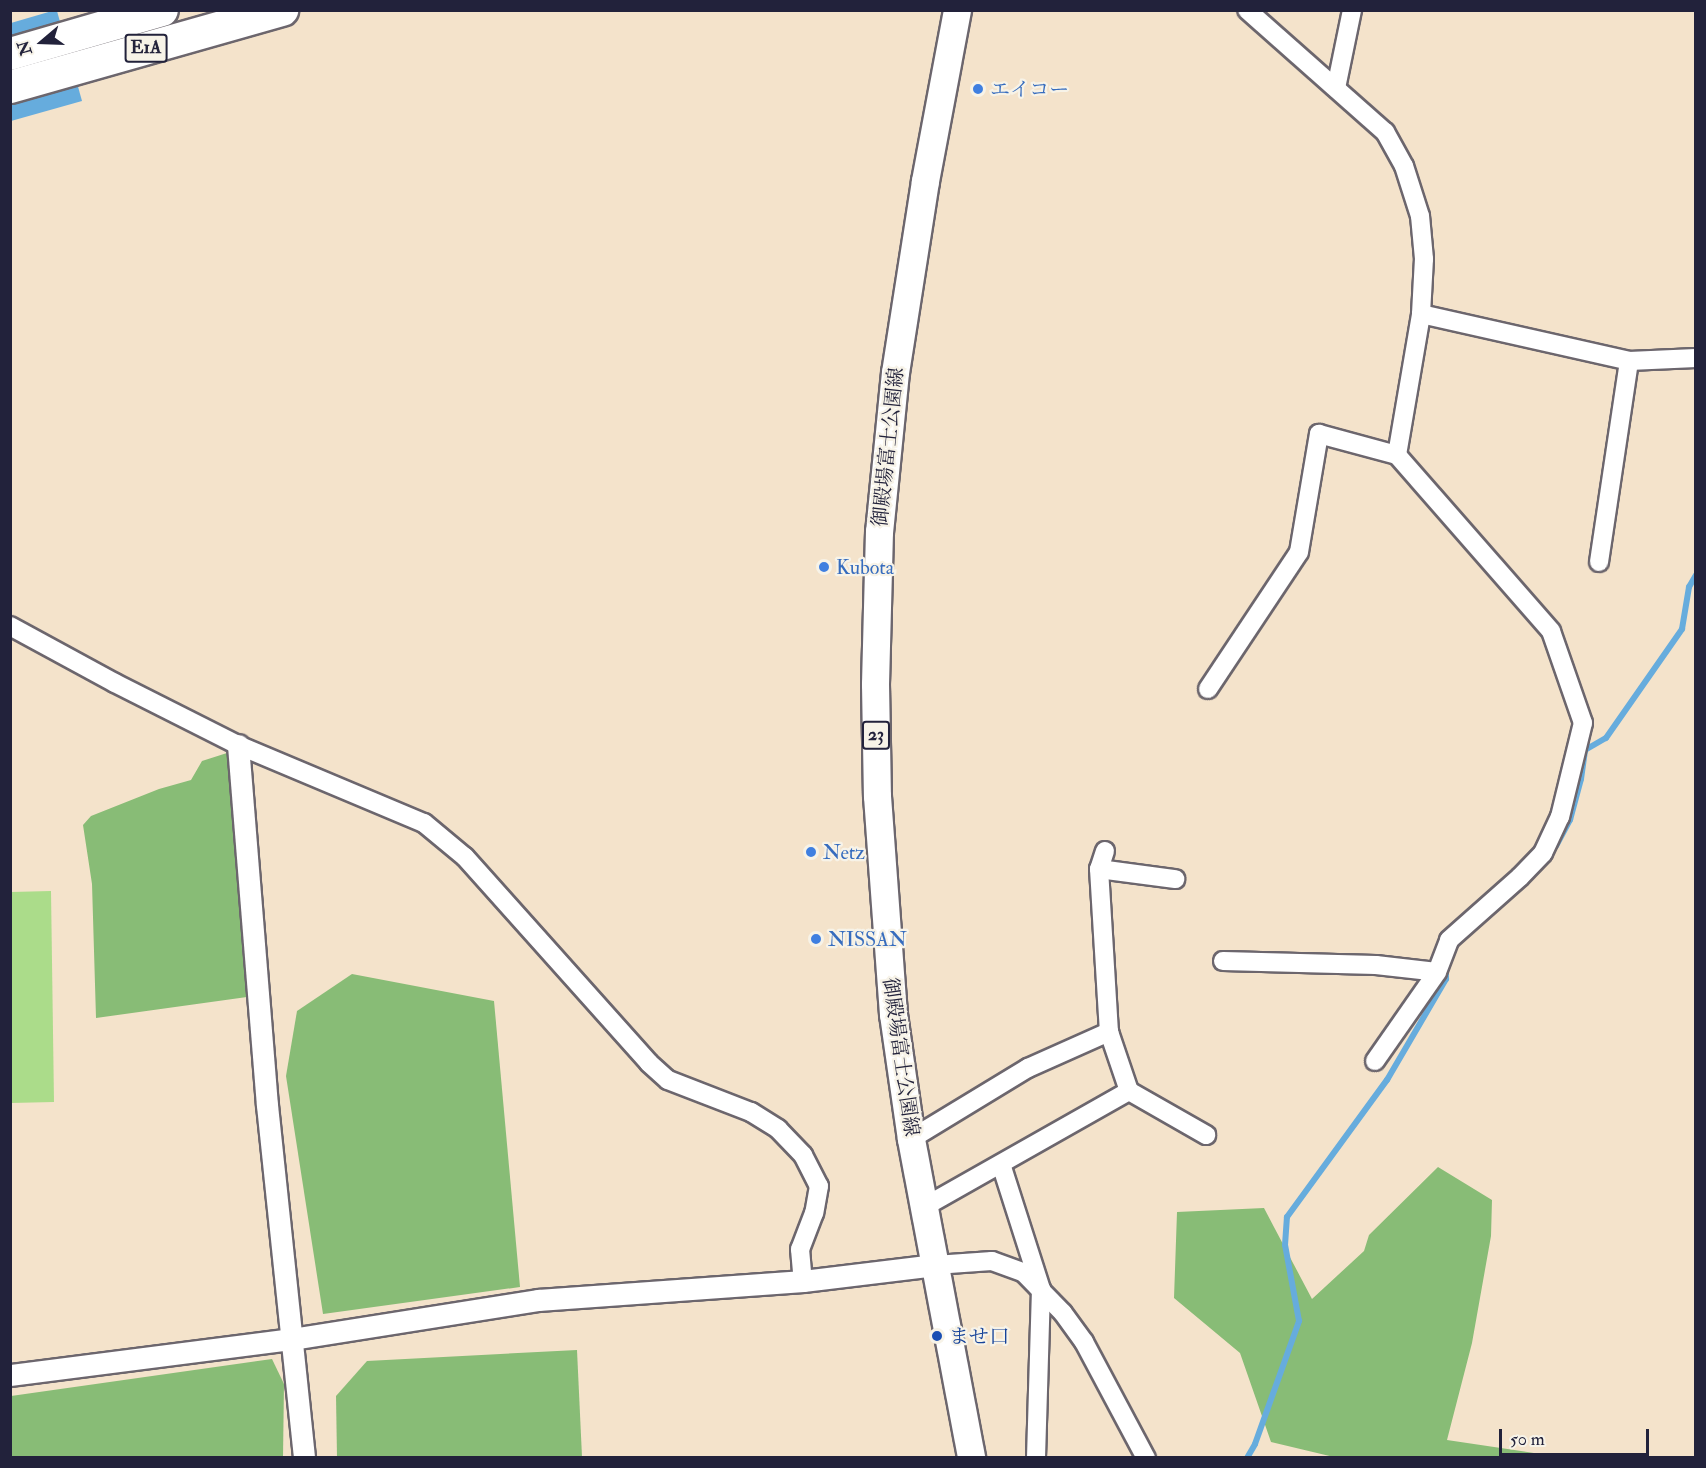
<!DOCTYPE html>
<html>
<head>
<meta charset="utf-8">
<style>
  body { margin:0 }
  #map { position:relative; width:1706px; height:1468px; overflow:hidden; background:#f4e3cb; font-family:"IM FELL Double Pica","Noto Serif JP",serif }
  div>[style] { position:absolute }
  .green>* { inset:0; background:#abdc8a }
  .forest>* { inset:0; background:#88bc76 }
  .water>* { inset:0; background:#66acdd }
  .stream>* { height:6px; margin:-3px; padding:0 3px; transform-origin:3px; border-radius:3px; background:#66acdd }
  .roads { filter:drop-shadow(2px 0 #6c666d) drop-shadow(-2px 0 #6c666d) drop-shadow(0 2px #6c666d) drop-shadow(0 -2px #6c666d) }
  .minor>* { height:18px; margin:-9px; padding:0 9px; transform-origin:9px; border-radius:9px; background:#fff }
  .tertiary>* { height:21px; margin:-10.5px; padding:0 10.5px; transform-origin:10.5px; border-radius:10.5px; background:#fff }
  .primary>* { height:27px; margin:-13.5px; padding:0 13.5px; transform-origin:13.5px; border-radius:13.5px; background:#fff }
  .motorway>* { height:32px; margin:-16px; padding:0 16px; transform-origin:16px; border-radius:16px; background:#fff }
  .dots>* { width:16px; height:16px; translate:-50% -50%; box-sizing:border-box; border:3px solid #f7f3e8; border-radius:50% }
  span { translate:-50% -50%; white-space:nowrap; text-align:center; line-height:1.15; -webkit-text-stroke:4.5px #f7f3e8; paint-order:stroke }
  .shield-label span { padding:2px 4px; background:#f7f3e8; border:2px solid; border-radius:4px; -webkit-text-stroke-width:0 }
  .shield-label { font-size:18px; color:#22223b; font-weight:700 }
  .shop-label { font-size:20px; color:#366cbe }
  .left { translate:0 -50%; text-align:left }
  .street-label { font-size:20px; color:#22223b }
  .transit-label { font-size:20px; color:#164399 }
  .frame { position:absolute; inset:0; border:12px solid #22223b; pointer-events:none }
  .north { position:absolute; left:12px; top:12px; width:60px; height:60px; -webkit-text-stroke:4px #f7f3e8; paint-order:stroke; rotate:251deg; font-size:16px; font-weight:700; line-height:24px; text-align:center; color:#22223b }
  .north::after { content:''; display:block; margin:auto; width:21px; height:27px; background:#22223b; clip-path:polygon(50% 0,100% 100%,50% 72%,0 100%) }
  .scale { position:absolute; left:1499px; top:1429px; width:150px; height:27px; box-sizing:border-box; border:3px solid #22223b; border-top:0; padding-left:8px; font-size:18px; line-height:21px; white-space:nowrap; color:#22223b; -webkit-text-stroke:4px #f7f3e8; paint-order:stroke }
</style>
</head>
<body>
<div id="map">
  <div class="green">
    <i style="clip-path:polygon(51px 891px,54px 1102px,11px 1103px,11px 892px)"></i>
  </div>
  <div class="forest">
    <i style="clip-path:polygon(227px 753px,247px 997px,96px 1018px,92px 884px,83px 825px,91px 816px,159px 789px,191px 780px,202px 761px)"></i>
    <i style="clip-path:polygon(352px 974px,494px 1001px,520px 1287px,323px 1314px,286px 1076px,297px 1011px)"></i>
    <i style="clip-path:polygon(1438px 1167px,1492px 1200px,1491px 1236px,1472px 1343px,1447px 1440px,1547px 1455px,1548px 1457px,1338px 1458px,1271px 1442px,1240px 1353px,1174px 1298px,1177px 1212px,1264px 1208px,1312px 1299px,1364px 1251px,1369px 1235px)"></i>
    <i style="clip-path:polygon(577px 1350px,582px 1457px,337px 1457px,336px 1396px,367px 1361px)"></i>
    <i style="clip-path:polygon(272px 1359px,284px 1384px,283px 1457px,11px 1457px,11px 1396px)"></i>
  </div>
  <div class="water">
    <i style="clip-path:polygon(52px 11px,57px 11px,82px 101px,11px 121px,11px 23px)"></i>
  </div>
  <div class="stream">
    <i style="left:1556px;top:846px;width:30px;rotate:-62deg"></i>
    <i style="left:1570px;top:820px;width:42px;rotate:-75deg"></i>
    <i style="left:1581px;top:779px;width:29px;rotate:-82deg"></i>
    <i style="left:1585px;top:750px;width:24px;rotate:-30deg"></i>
    <i style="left:1606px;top:738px;width:133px;rotate:-55.1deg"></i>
    <i style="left:1682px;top:629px;width:43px;rotate:-80.5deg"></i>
    <i style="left:1689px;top:587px;width:14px;rotate:-60deg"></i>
    <i style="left:1247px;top:1458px;width:16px;rotate:-60deg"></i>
    <i style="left:1255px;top:1444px;width:131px;rotate:-70.3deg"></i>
    <i style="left:1299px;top:1321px;width:77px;rotate:-100.4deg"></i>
    <i style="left:1285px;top:1245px;width:28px;rotate:-86deg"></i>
    <i style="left:1287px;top:1217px;width:170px;rotate:-53.9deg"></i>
    <i style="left:1387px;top:1080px;width:117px;rotate:-59.7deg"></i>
    <i style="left:1446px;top:979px;width:13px;rotate:-90deg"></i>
  </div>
  <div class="roads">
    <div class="minor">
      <i style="left:1336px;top:88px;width:80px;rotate:-78.4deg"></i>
      <i style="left:1421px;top:314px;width:213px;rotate:12.7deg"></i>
      <i style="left:1629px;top:361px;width:67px;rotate:-2.6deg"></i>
      <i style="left:1599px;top:562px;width:203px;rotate:-81.5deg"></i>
      <i style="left:10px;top:626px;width:119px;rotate:28.5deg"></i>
      <i style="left:115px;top:683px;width:138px;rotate:26.8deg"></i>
      <i style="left:238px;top:745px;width:202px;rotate:22.8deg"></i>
      <i style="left:424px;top:823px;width:53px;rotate:39.7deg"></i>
      <i style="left:465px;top:857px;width:276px;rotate:48.2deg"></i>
      <i style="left:649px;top:1063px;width:25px;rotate:42deg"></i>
      <i style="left:668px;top:1080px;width:89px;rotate:21.1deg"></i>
      <i style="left:751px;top:1112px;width:32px;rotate:32deg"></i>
      <i style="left:778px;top:1129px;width:36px;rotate:46deg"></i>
      <i style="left:803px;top:1155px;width:35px;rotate:63deg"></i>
      <i style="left:819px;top:1186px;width:27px;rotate:100deg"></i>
      <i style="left:814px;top:1213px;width:39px;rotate:111deg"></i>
      <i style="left:800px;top:1249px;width:32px;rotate:85deg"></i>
      <i style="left:1208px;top:689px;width:164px;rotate:-56.4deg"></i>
      <i style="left:1299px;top:552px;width:120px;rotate:-80.4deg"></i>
      <i style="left:1319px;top:434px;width:81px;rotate:15.1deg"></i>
      <i style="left:1105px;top:851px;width:19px;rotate:108deg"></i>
      <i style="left:1099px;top:869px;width:163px;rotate:86.5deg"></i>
      <i style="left:1109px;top:1032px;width:62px;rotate:71.3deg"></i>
      <i style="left:1099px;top:869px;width:77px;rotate:7.5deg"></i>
      <i style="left:1223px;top:961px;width:153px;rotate:1.5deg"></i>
      <i style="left:1376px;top:965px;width:61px;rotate:6.5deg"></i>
      <i style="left:1437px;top:972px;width:34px;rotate:-69deg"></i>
      <i style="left:1449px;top:940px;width:95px;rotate:-41.6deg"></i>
      <i style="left:1520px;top:877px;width:33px;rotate:-46deg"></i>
      <i style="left:1543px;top:853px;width:40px;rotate:-65deg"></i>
      <i style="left:1560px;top:817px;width:97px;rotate:-76.3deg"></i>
      <i style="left:1583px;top:723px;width:97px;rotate:-109.2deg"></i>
      <i style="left:1551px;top:631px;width:234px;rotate:-131.2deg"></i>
      <i style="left:1397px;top:455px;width:143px;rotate:-80.3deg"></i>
      <i style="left:1421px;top:314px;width:55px;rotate:-86.9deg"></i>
      <i style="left:1424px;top:259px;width:43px;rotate:-95.3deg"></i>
      <i style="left:1420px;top:216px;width:52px;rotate:-107.7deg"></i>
      <i style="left:1404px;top:166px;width:39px;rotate:-119deg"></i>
      <i style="left:1385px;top:132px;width:184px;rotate:-138.5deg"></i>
      <i style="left:1375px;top:1061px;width:108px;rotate:-55.1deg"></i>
      <i style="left:911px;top:1139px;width:137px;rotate:-31.3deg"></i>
      <i style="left:1028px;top:1068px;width:89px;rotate:-24deg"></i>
      <i style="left:1001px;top:1164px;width:131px;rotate:72.3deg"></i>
      <i style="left:1041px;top:1289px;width:169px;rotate:91.7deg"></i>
      <i style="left:924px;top:1207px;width:236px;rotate:-29.5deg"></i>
      <i style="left:1129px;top:1091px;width:89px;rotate:29.7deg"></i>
      <i style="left:935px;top:1265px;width:57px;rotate:-4deg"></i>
      <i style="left:992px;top:1261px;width:33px;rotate:20deg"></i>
      <i style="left:1023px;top:1272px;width:57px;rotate:45.7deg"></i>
      <i style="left:1063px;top:1313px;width:36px;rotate:54deg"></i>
      <i style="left:1084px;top:1342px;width:132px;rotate:61.9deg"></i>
    </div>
    <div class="tertiary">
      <i style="left:238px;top:745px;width:361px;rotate:85.4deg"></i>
      <i style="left:267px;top:1105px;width:355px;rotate:84deg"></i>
      <i style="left:10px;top:1375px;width:284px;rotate:-7.3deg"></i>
      <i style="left:292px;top:1339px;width:249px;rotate:-9deg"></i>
      <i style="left:538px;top:1300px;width:266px;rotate:-4.1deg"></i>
      <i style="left:803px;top:1281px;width:133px;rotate:-6.9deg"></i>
    </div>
    <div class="primary">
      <i style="left:957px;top:10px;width:174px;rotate:100.6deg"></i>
      <i style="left:925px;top:181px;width:193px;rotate:98.9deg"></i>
      <i style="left:895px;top:372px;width:160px;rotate:95.7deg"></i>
      <i style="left:879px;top:531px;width:153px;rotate:91.5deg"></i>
      <i style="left:875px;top:684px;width:112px;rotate:89deg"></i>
      <i style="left:877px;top:796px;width:219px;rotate:85.8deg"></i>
      <i style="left:893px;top:1014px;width:126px;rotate:81.8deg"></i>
      <i style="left:911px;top:1139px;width:325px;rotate:79.3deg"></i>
    </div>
    <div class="motorway">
      <i style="left:10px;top:54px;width:158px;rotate:-16.1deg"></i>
      <i style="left:10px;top:87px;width:283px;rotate:-15.8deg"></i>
    </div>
  </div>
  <div class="dots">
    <i style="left:978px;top:89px;background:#3f7fe0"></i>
    <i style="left:824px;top:567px;background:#3f7fe0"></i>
    <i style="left:811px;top:852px;background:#3f7fe0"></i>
    <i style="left:816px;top:939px;background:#3f7fe0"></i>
    <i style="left:937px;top:1336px;background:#1a4fb4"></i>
  </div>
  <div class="shield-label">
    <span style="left:146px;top:48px">E1A</span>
    <span style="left:876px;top:735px">23</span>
  </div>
  <div class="shop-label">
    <span class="left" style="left:990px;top:89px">エイコー</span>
    <span class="left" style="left:836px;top:567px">Kubota</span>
    <span class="left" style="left:823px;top:852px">Netz</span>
    <span class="left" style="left:828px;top:939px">NISSAN</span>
  </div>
  <div class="street-label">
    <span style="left:888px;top:447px;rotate:-84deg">御殿場富士公園線</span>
    <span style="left:901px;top:1057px;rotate:82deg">御殿場富士公園線</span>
  </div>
  <div class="transit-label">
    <span class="left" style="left:949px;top:1336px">ませ口</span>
  </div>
  <div class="frame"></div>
  <div class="north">N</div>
  <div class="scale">50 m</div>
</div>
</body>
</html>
